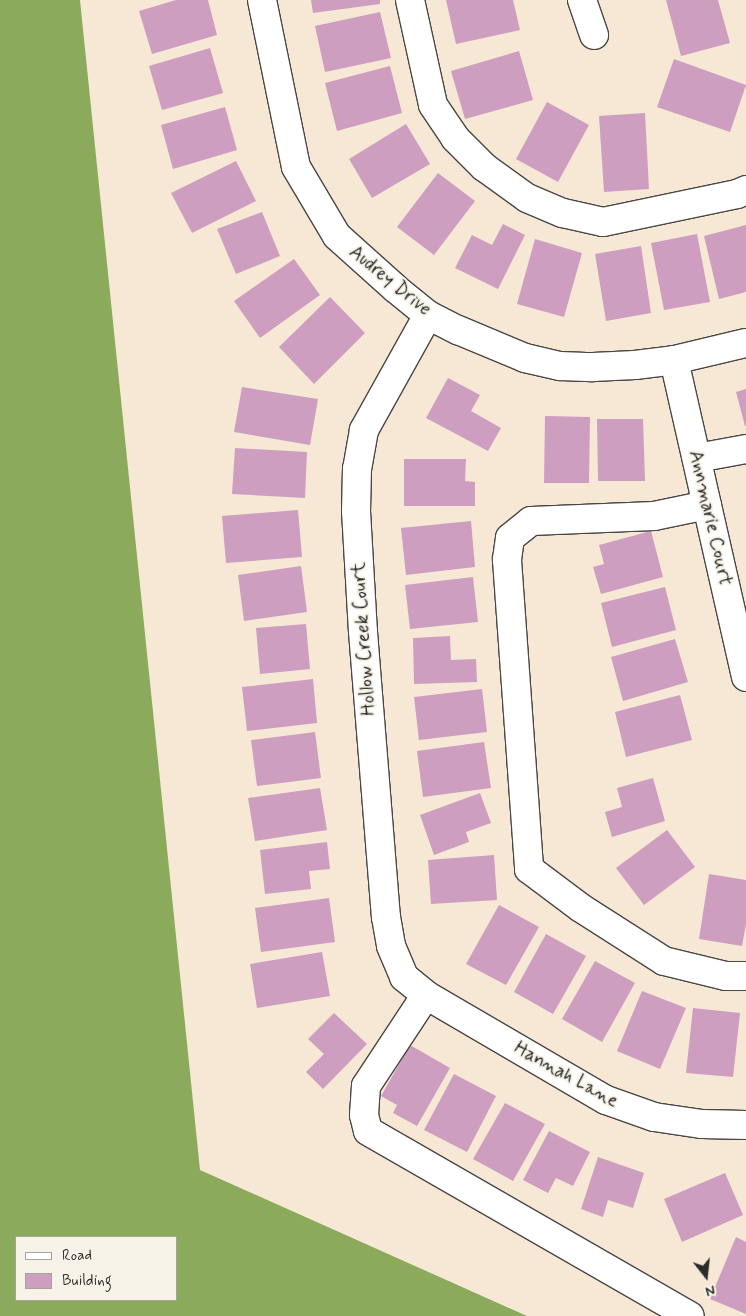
<!DOCTYPE html>
<html>
<head>
<meta charset="utf-8">
<style>
  body { margin:0 }
  #map { position:relative; width:746px; height:1316px; overflow:hidden; background:#f6e8d5; font-family:Mynerve,sans-serif }
  div>[style] { position:absolute }
  .forest>* { inset:0; background:#8caa5c }
  .building>* { inset:0; background:#cd9ec0 }
  .roads { filter:drop-shadow(1px 0 #494744) drop-shadow(-1px 0 #494744) drop-shadow(0 1px #494744) drop-shadow(0 -1px #494744) }
  .minor>* { height:28px; margin:-14px; padding:0 14px; transform-origin:14px; border-radius:14px; background:#fff }
  span { translate:-50% -50%; white-space:nowrap; text-align:center; line-height:1.15; -webkit-text-stroke:4px #f7f3e8; paint-order:stroke }
  .street-label { font-size:19px; color:#2b2b2b }
  .legend { position:absolute; left:15px; top:1236px; width:162px; height:65px; box-sizing:border-box; background:#f7f3e8; border:1px solid #a5a39c; margin:0; padding:6px 9px; list-style:none; font-size:15px; color:#2b2b2b }
  .legend li { display:flex; align-items:center; gap:10px; height:25px }
  .legend b { width:25px; border:1px solid #a5a39c }
  .north { position:absolute; left:681px; top:1251px; width:50px; height:50px; -webkit-text-stroke:4px #f7f3e8; paint-order:stroke; rotate:164deg; font-size:14px; font-weight:700; line-height:20px; text-align:center; color:#2b2b2b }
  .north::after { content:''; display:block; margin:auto; width:18px; height:22px; background:#2b2b2b; clip-path:polygon(50% 0,100% 100%,50% 72%,0 100%) }
</style>
</head>
<body>
<div id="map">
  <div class="forest">
    <i style="clip-path:polygon(evenodd,0 0,80px 0,200px 1170px,527px 1316px,0 1316px,0 0,16px 1237px,176px 1237px,176px 1300px,16px 1300px,16px 1237px)"></i>
  </div>
  <div class="building">
    <i style="clip-path:polygon(176px 0,208px 0,217px 35px,152px 54px,139px 11px)"></i>
    <i style="clip-path:polygon(311px 0,380px 0,380px 4px,313px 13px)"></i>
    <i style="clip-path:polygon(446px 0,513px 0,520px 30px,456px 44px)"></i>
    <i style="clip-path:polygon(666px 0,718px 0,730px 43px,681px 56px)"></i>
    <i style="clip-path:polygon(380px 12px,391px 58px,325px 72px,315px 26px)"></i>
    <i style="clip-path:polygon(210px 48px,223px 93px,162px 110px,149px 66px)"></i>
    <i style="clip-path:polygon(519px 51px,533px 100px,465px 119px,451px 71px)"></i>
    <i style="clip-path:polygon(674px 59px,746px 85px,730px 132px,657px 107px)"></i>
    <i style="clip-path:polygon(390px 66px,402px 113px,337px 131px,325px 83px)"></i>
    <i style="clip-path:polygon(547px 102px,589px 125px,558px 182px,516px 159px)"></i>
    <i style="clip-path:polygon(225px 107px,237px 150px,173px 169px,161px 125px)"></i>
    <i style="clip-path:polygon(645px 113px,649px 189px,604px 192px,599px 116px)"></i>
    <i style="clip-path:polygon(406px 124px,430px 164px,372px 198px,349px 159px)"></i>
    <i style="clip-path:polygon(236px 161px,256px 201px,192px 233px,171px 193px)"></i>
    <i style="clip-path:polygon(438px 173px,475px 201px,434px 255px,397px 227px)"></i>
    <i style="clip-path:polygon(262px 212px,280px 256px,236px 274px,217px 229px)"></i>
    <i style="clip-path:polygon(503px 224px,525px 235px,498px 289px,455px 268px,472px 235px,492px 245px)"></i>
    <i style="clip-path:polygon(746px 225px,746px 292px,719px 299px,704px 236px)"></i>
    <i style="clip-path:polygon(697px 234px,710px 302px,664px 310px,651px 243px)"></i>
    <i style="clip-path:polygon(535px 239px,582px 253px,564px 317px,517px 304px)"></i>
    <i style="clip-path:polygon(641px 246px,651px 313px,606px 321px,595px 254px)"></i>
    <i style="clip-path:polygon(294px 259px,320px 295px,260px 338px,234px 301px)"></i>
    <i style="clip-path:polygon(330px 297px,365px 333px,314px 384px,279px 347px)"></i>
    <i style="clip-path:polygon(448px 378px,480px 395px,471px 411px,501px 428px,488px 451px,426px 418px)"></i>
    <i style="clip-path:polygon(242px 387px,318px 399px,310px 445px,234px 432px)"></i>
    <i style="clip-path:polygon(746px 389px,746px 426px,745px 426px,736px 392px)"></i>
    <i style="clip-path:polygon(545px 416px,590px 417px,589px 483px,544px 483px)"></i>
    <i style="clip-path:polygon(597px 419px,643px 419px,645px 481px,598px 481px)"></i>
    <i style="clip-path:polygon(235px 448px,307px 452px,305px 498px,232px 494px)"></i>
    <i style="clip-path:polygon(404px 459px,466px 459px,465px 481px,475px 482px,475px 506px,404px 506px)"></i>
    <i style="clip-path:polygon(298px 510px,302px 557px,226px 563px,222px 516px)"></i>
    <i style="clip-path:polygon(471px 521px,475px 567px,406px 575px,401px 528px)"></i>
    <i style="clip-path:polygon(651px 531px,663px 577px,601px 594px,593px 567px,604px 564px,599px 545px)"></i>
    <i style="clip-path:polygon(301px 566px,307px 612px,244px 621px,238px 575px)"></i>
    <i style="clip-path:polygon(473px 577px,478px 622px,410px 629px,405px 585px)"></i>
    <i style="clip-path:polygon(665px 587px,676px 630px,612px 647px,601px 603px)"></i>
    <i style="clip-path:polygon(306px 624px,310px 669px,260px 674px,256px 628px)"></i>
    <i style="clip-path:polygon(450px 636px,451px 660px,476px 659px,477px 682px,414px 684px,413px 638px)"></i>
    <i style="clip-path:polygon(675px 639px,688px 682px,623px 701px,611px 657px)"></i>
    <i style="clip-path:polygon(313px 679px,317px 723px,247px 731px,242px 687px)"></i>
    <i style="clip-path:polygon(482px 689px,487px 732px,419px 740px,414px 697px)"></i>
    <i style="clip-path:polygon(680px 695px,692px 740px,626px 757px,615px 712px)"></i>
    <i style="clip-path:polygon(315px 732px,321px 778px,257px 786px,251px 740px)"></i>
    <i style="clip-path:polygon(484px 742px,491px 788px,423px 797px,417px 751px)"></i>
    <i style="clip-path:polygon(653px 778px,665px 821px,612px 837px,605px 812px,622px 807px,617px 788px)"></i>
    <i style="clip-path:polygon(320px 788px,327px 830px,255px 841px,248px 798px)"></i>
    <i style="clip-path:polygon(480px 793px,491px 823px,466px 832px,469px 842px,434px 855px,420px 815px)"></i>
    <i style="clip-path:polygon(667px 830px,695px 867px,644px 905px,616px 868px)"></i>
    <i style="clip-path:polygon(327px 842px,330px 869px,309px 871px,311px 889px,265px 894px,260px 850px)"></i>
    <i style="clip-path:polygon(494px 855px,497px 900px,431px 904px,428px 860px)"></i>
    <i style="clip-path:polygon(709px 874px,746px 880px,746px 924px,742px 946px,699px 939px)"></i>
    <i style="clip-path:polygon(329px 898px,335px 942px,261px 952px,255px 908px)"></i>
    <i style="clip-path:polygon(499px 905px,539px 927px,506px 985px,466px 964px)"></i>
    <i style="clip-path:polygon(546px 934px,586px 956px,553px 1014px,514px 992px)"></i>
    <i style="clip-path:polygon(322px 952px,330px 996px,257px 1008px,250px 964px)"></i>
    <i style="clip-path:polygon(595px 961px,635px 983px,602px 1042px,562px 1019px)"></i>
    <i style="clip-path:polygon(642px 991px,686px 1008px,660px 1069px,617px 1051px)"></i>
    <i style="clip-path:polygon(693px 1008px,740px 1013px,733px 1077px,686px 1073px)"></i>
    <i style="clip-path:polygon(334px 1013px,367px 1044px,323px 1089px,306px 1072px,324px 1054px,308px 1039px)"></i>
    <i style="clip-path:polygon(410px 1045px,450px 1068px,417px 1126px,393px 1113px,397px 1105px,381px 1096px)"></i>
    <i style="clip-path:polygon(454px 1074px,496px 1096px,467px 1152px,424px 1130px)"></i>
    <i style="clip-path:polygon(505px 1103px,545px 1124px,513px 1181px,473px 1159px)"></i>
    <i style="clip-path:polygon(549px 1131px,590px 1152px,573px 1186px,556px 1178px,548px 1193px,523px 1180px)"></i>
    <i style="clip-path:polygon(598px 1157px,644px 1173px,633px 1208px,608px 1200px,603px 1217px,581px 1209px)"></i>
    <i style="clip-path:polygon(725px 1173px,743px 1215px,682px 1242px,664px 1199px)"></i>
    <i style="clip-path:polygon(736px 1237px,746px 1242px,746px 1314px,710px 1299px)"></i>
  </div>
  <div class="roads">
    <div class="minor">
      <i style="left:262px;top:0;width:170px;rotate:78.5deg"></i>
      <i style="left:296px;top:167px;width:80px;rotate:59.3deg"></i>
      <i style="left:337px;top:236px;width:79px;rotate:41.9deg"></i>
      <i style="left:396px;top:289px;width:41px;rotate:39.1deg"></i>
      <i style="left:428px;top:315px;width:34px;rotate:27deg"></i>
      <i style="left:458px;top:330px;width:73px;rotate:22.7deg"></i>
      <i style="left:525px;top:358px;width:36px;rotate:13deg"></i>
      <i style="left:560px;top:366px;width:33px;rotate:2deg"></i>
      <i style="left:593px;top:367px;width:42px;rotate:-2.7deg"></i>
      <i style="left:635px;top:365px;width:39px;rotate:-7deg"></i>
      <i style="left:674px;top:360px;width:74px;rotate:-13.3deg"></i>
      <i style="left:410px;top:0;width:107px;rotate:77.6deg"></i>
      <i style="left:433px;top:105px;width:40px;rotate:56deg"></i>
      <i style="left:455px;top:138px;width:41px;rotate:45deg"></i>
      <i style="left:484px;top:167px;width:53px;rotate:35.8deg"></i>
      <i style="left:527px;top:198px;width:39px;rotate:23deg"></i>
      <i style="left:563px;top:213px;width:41px;rotate:12.7deg"></i>
      <i style="left:603px;top:222px;width:137px;rotate:-11.8deg"></i>
      <i style="left:737px;top:194px;width:10px;rotate:-24deg"></i>
      <i style="left:582px;top:0;width:37px;rotate:71deg"></i>
      <i style="left:428px;top:315px;width:132px;rotate:119.1deg"></i>
      <i style="left:364px;top:430px;width:39px;rotate:100deg"></i>
      <i style="left:357px;top:468px;width:43px;rotate:91.3deg"></i>
      <i style="left:356px;top:511px;width:121px;rotate:86.7deg"></i>
      <i style="left:363px;top:632px;width:286px;rotate:85.4deg"></i>
      <i style="left:386px;top:917px;width:29px;rotate:80deg"></i>
      <i style="left:391px;top:946px;width:34px;rotate:67deg"></i>
      <i style="left:404px;top:977px;width:28px;rotate:39deg"></i>
      <i style="left:426px;top:995px;width:208px;rotate:30.3deg"></i>
      <i style="left:606px;top:1100px;width:51px;rotate:19.5deg"></i>
      <i style="left:654px;top:1117px;width:49px;rotate:8.3deg"></i>
      <i style="left:702px;top:1124px;width:44px;rotate:1.3deg"></i>
      <i style="left:674px;top:360px;width:325px;rotate:77.2deg"></i>
      <i style="left:697px;top:458px;width:50px;rotate:-10.4deg"></i>
      <i style="left:707px;top:505px;width:54px;rotate:168.3deg"></i>
      <i style="left:654px;top:516px;width:123px;rotate:177.7deg"></i>
      <i style="left:531px;top:521px;width:27px;rotate:141deg"></i>
      <i style="left:510px;top:538px;width:22px;rotate:98deg"></i>
      <i style="left:507px;top:560px;width:310px;rotate:85.9deg"></i>
      <i style="left:529px;top:869px;width:65px;rotate:36.9deg"></i>
      <i style="left:581px;top:908px;width:98px;rotate:32.6deg"></i>
      <i style="left:664px;top:961px;width:64px;rotate:13.6deg"></i>
      <i style="left:726px;top:976px;width:20px"></i>
      <i style="left:426px;top:995px;width:109px;rotate:123.4deg"></i>
      <i style="left:366px;top:1086px;width:29px;rotate:94deg"></i>
      <i style="left:364px;top:1115px;width:16px;rotate:76deg"></i>
      <i style="left:368px;top:1131px;width:371px;rotate:29.9deg"></i>
    </div>
  </div>
  <div class="street-label">
    <span style="left:390px;top:281px;rotate:39deg">Audrey Drive</span>
    <span style="left:710px;top:518px;rotate:77deg">Annmarie Court</span>
    <span style="left:364px;top:639px;rotate:-94deg">Hollow Creek Court</span>
    <span style="left:566px;top:1075px;rotate:29deg">Hannah Lane</span>
  </div>
  <ul class="legend">
  <li><b style="height:6px;background:#fff"></b>Road</li>
  <li><b style="height:14px;background:#cd9ec0"></b>Building</li>
  </ul>
  <div class="north">N</div>
</div>
</body>
</html>
